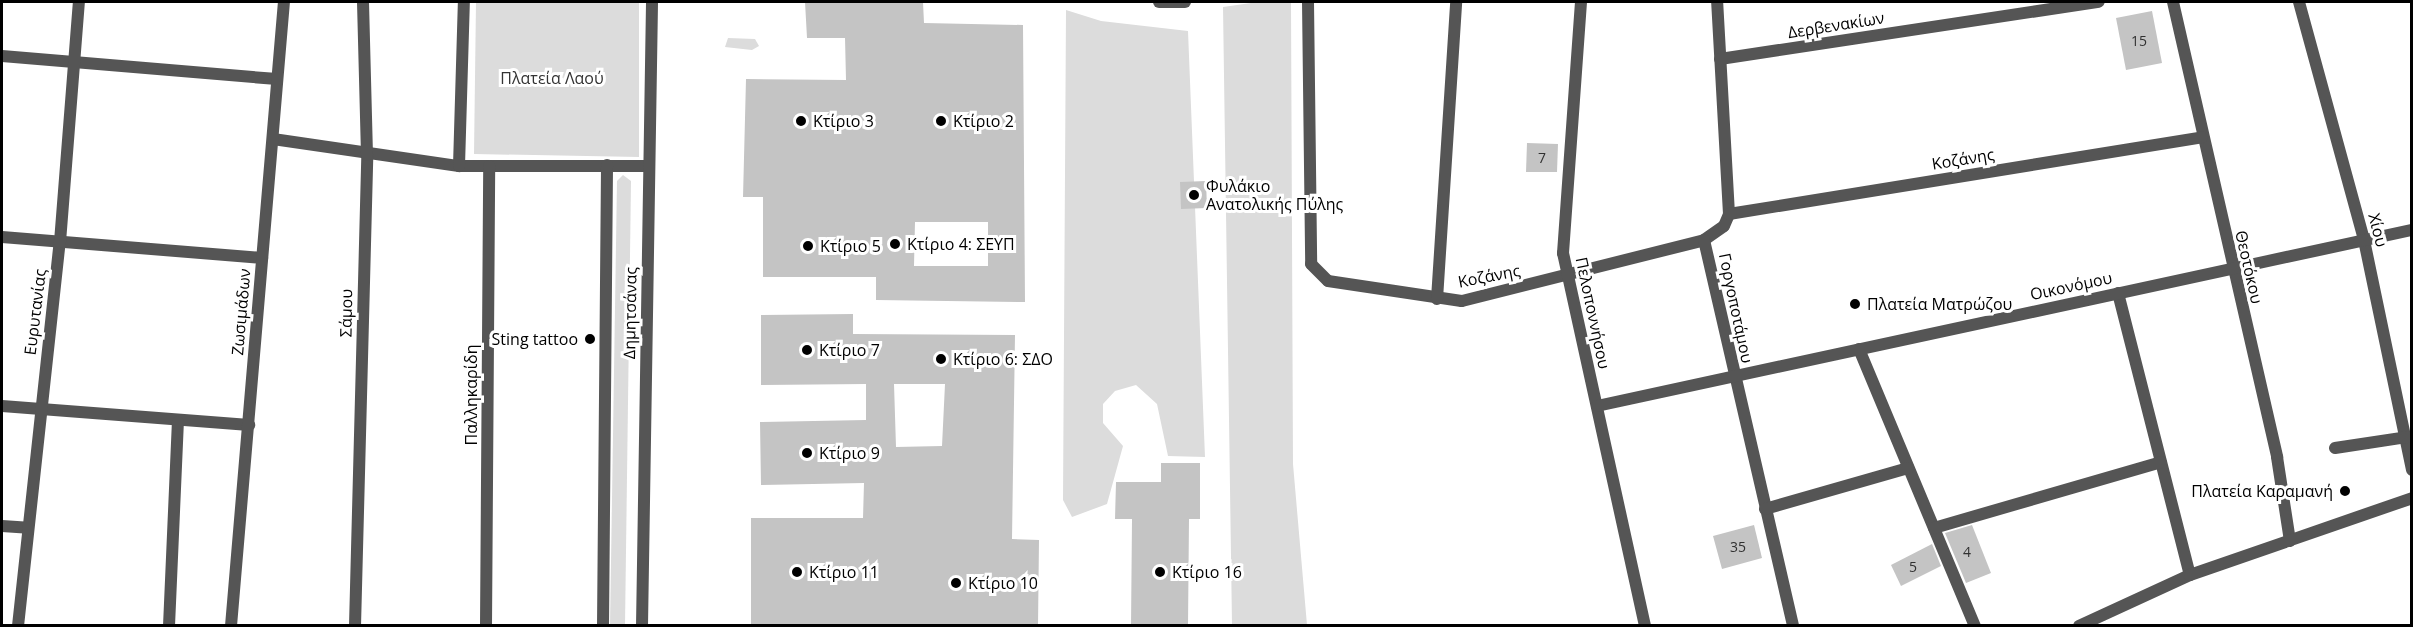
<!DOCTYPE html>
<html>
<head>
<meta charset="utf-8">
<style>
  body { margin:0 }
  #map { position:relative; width:2413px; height:627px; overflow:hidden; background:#fff; font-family:"Open Sans",sans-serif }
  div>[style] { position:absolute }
  .green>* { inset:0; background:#dcdcdc }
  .building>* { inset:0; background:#c4c4c4 }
  .street>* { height:12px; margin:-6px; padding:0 6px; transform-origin:6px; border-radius:6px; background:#555 }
  .dots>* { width:16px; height:16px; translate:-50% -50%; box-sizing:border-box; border:3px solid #fff; border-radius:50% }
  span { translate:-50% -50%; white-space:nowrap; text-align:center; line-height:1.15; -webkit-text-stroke:6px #fff; paint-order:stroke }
  .number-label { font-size:14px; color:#313131 }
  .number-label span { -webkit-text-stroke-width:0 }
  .street-label { font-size:16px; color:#000 }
  .park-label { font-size:16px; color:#333 }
  .poi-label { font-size:16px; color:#000 }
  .left { translate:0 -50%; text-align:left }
  .right { translate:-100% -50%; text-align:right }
  .frame { position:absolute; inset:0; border:3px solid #000; pointer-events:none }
</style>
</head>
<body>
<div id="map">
  <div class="green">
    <i style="clip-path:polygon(476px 2px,639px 2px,639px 157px,474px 154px)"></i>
    <i style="clip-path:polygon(1258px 2px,1291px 3px,1293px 464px,1307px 625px,1232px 625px,1223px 7px)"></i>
    <i style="clip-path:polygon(1066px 10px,1101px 21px,1188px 31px,1205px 457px,1168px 456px,1157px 404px,1136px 385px,1115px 391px,1103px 404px,1103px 423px,1123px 446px,1107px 504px,1072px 517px,1063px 500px)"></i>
    <i style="clip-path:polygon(728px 38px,755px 39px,759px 46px,752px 50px,725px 47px)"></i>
    <i style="clip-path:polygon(623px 175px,631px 181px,625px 625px,610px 626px,617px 181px)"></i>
  </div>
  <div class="building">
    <i style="clip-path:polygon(evenodd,805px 2px,923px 2px,924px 23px,1023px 25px,1025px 302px,876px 300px,876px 277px,763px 277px,763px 197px,743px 197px,746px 79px,846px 80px,845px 38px,807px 38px,805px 2px,915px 222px,988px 222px,988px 266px,914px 266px,915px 222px)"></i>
    <i style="clip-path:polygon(2152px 11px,2162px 63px,2126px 70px,2116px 18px)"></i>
    <i style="clip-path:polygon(1527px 143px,1558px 144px,1557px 172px,1526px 172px)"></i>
    <i style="clip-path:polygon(1206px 181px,1207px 208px,1181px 209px,1180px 182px)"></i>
    <i style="clip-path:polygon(evenodd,853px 314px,853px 334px,1015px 335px,1012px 539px,1039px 540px,1038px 626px,751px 626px,751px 518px,863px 518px,864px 483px,761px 485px,760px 422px,866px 420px,866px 384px,761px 385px,761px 315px,853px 314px,894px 384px,945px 384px,942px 446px,896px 447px,894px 384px)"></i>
    <i style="clip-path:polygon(1161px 463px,1200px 463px,1200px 519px,1189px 519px,1188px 626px,1131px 626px,1132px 519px,1115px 519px,1116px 482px,1161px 482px)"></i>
    <i style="clip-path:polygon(1754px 525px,1762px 558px,1722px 569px,1713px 536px)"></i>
    <i style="clip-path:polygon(1972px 525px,1991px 573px,1966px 583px,1945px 533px)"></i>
    <i style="clip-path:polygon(1932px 544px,1941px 566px,1901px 586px,1891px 565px)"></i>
  </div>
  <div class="street">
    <i style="left:1159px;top:2px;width:26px"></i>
    <i style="left:1308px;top:2px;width:262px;rotate:89.3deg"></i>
    <i style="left:1311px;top:264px;width:24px;rotate:45deg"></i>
    <i style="left:1328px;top:281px;width:135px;rotate:8.5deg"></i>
    <i style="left:1462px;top:301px;width:250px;rotate:-14.1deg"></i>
    <i style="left:1704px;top:240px;width:24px;rotate:-35deg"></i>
    <i style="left:1724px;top:226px;width:13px;rotate:-67deg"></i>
    <i style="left:1729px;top:214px;width:212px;rotate:-93.2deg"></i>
    <i style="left:1581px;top:2px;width:252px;rotate:94.1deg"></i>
    <i style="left:1563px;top:253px;width:382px;rotate:77.6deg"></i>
    <i style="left:2173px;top:2px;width:467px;rotate:77.1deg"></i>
    <i style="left:2277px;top:457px;width:85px;rotate:81.2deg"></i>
    <i style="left:2299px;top:2px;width:247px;rotate:74.7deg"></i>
    <i style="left:2364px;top:240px;width:235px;rotate:78.2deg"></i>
    <i style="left:2px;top:56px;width:276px;rotate:4.8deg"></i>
    <i style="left:1720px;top:59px;width:383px;rotate:-8.6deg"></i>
    <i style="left:273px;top:139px;width:188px;rotate:8.3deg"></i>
    <i style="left:459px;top:166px;width:190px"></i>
    <i style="left:459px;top:166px;width:164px;rotate:-88.3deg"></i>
    <i style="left:1729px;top:214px;width:479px;rotate:-9.2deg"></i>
    <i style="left:2px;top:237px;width:261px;rotate:4.6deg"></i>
    <i style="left:1704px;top:240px;width:396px;rotate:77deg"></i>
    <i style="left:2118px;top:293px;width:291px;rotate:75.7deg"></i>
    <i style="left:1437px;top:299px;width:298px;rotate:-86.3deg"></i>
    <i style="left:1859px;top:349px;width:300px;rotate:67.3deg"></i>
    <i style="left:2px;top:406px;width:248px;rotate:4.4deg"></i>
    <i style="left:1597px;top:406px;width:834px;rotate:-12.19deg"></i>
    <i style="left:2335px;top:448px;width:74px;rotate:-8.6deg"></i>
    <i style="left:1765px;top:509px;width:149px;rotate:-16deg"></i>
    <i style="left:2px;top:526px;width:26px;rotate:4deg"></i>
    <i style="left:1934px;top:528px;width:236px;rotate:-16.2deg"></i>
    <i style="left:18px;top:626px;width:386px;rotate:-83.8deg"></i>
    <i style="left:60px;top:242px;width:241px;rotate:-85.5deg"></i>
    <i style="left:169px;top:626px;width:204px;rotate:-87.5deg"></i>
    <i style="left:231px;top:626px;width:626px;rotate:-85.15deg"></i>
    <i style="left:355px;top:626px;width:471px;rotate:-88.5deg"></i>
    <i style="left:367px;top:155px;width:153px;rotate:-91.5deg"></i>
    <i style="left:486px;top:626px;width:460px;rotate:-89.6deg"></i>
    <i style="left:603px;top:626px;width:461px;rotate:-89.5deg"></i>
    <i style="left:642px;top:626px;width:624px;rotate:-89.08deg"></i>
    <i style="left:2079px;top:626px;width:122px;rotate:-24.7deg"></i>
    <i style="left:2190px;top:575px;width:235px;rotate:-19.1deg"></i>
  </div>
  <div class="dots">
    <i style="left:801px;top:121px;background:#000"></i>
    <i style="left:941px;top:121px;background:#000"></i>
    <i style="left:1194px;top:195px;background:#000"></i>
    <i style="left:895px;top:244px;background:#000"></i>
    <i style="left:808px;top:246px;background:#000"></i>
    <i style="left:1855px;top:304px;background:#000"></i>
    <i style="left:590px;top:339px;background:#000"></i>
    <i style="left:807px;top:350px;background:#000"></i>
    <i style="left:941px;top:359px;background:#000"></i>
    <i style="left:807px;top:453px;background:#000"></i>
    <i style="left:2345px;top:491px;background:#000"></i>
    <i style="left:797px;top:572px;background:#000"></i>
    <i style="left:1160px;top:572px;background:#000"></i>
    <i style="left:956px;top:583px;background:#000"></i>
  </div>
  <div class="number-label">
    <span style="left:2139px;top:41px">15</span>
    <span style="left:1542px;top:158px">7</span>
    <span style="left:1738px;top:547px">35</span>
    <span style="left:1967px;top:552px">4</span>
    <span style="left:1913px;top:567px">5</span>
  </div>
  <div class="street-label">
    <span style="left:1836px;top:25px;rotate:-9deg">Δερβενακίων</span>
    <span style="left:1963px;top:159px;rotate:-9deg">Κοζάνης</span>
    <span style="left:2378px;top:230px;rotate:76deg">Χίου</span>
    <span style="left:2249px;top:267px;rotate:77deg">Θεοτόκου</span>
    <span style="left:1489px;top:276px;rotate:-11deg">Κοζάνης</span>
    <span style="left:2071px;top:286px;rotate:-12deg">Οικονόμου</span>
    <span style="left:1736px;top:308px;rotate:78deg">Γοργοποτάμου</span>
    <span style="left:35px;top:312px;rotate:-83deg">Ευρυτανίας</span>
    <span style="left:241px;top:312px;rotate:-85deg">Ζωσιμάδων</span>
    <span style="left:346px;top:313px;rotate:-89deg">Σάμου</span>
    <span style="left:630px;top:313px;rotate:-89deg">Δημητσάνας</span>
    <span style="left:1593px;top:313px;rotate:78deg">Πελοποννήσου</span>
    <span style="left:471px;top:395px;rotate:-90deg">Παλληκαρίδη</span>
  </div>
  <div class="park-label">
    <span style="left:552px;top:78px">Πλατεία Λαού</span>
  </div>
  <div class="poi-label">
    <span class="left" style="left:813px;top:121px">Κτίριο 3</span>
    <span class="left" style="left:953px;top:121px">Κτίριο 2</span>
    <span class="left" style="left:1206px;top:195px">Φυλάκιο<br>Ανατολικής Πύλης</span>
    <span class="left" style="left:907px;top:244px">Κτίριο 4: ΣΕΥΠ</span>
    <span class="left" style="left:820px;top:246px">Κτίριο 5</span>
    <span class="left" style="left:1867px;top:304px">Πλατεία Ματρώζου</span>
    <span class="right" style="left:578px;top:339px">Sting tattoo</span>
    <span class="left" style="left:819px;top:350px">Κτίριο 7</span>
    <span class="left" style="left:953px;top:359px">Κτίριο 6: ΣΔΟ</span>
    <span class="left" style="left:819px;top:453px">Κτίριο 9</span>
    <span class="right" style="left:2333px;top:491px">Πλατεία Καραμανή</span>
    <span class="left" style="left:809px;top:572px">Κτίριο 11</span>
    <span class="left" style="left:1172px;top:572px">Κτίριο 16</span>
    <span class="left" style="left:968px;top:583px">Κτίριο 10</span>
  </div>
  <div class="frame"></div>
</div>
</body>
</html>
